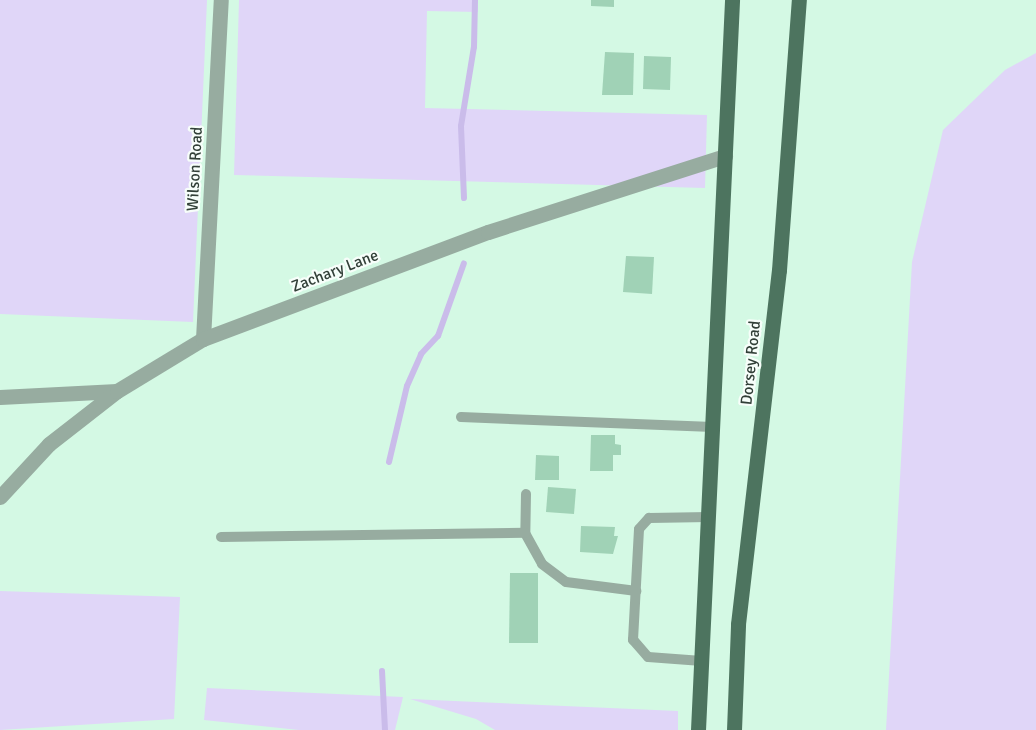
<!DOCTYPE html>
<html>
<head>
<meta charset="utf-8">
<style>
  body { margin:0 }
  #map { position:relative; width:1036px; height:730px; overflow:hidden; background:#d4f9e4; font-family:Signika,sans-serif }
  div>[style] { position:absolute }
  .green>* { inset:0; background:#e0d6f8 }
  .stream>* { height:6px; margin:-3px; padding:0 3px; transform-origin:3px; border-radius:3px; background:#cabcea }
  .building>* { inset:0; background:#a0d2b6 }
  .lane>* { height:10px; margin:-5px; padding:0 5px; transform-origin:5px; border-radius:5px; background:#97aca0 }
  .street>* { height:15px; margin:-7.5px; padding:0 7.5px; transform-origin:7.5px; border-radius:7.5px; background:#97aca0 }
  .primary>* { height:15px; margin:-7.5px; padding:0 7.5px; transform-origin:7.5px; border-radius:7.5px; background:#4d745f }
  span { translate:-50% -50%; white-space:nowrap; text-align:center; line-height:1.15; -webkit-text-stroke:4.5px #f7fefa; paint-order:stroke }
  .street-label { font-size:16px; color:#324038 }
</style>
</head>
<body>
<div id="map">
  <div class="green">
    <i style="clip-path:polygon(0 0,207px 0,193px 322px,0 314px)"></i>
    <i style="clip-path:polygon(239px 0,478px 0,478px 12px,427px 11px,425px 108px,707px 115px,705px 188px,234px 175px)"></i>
    <i style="clip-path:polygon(1036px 53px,1036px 730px,886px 730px,912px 262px,943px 130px,1005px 70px)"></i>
    <i style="clip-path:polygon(0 591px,180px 597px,174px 719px,0 730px)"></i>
    <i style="clip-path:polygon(207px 688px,403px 697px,395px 730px,299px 730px,204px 720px)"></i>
    <i style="clip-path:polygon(410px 699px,678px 711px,678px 730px,495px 730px,476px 719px)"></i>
  </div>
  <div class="stream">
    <i style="left:464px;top:198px;width:72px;rotate:-92.4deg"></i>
    <i style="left:461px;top:126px;width:80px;rotate:-80.7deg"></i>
    <i style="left:474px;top:47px;width:47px;rotate:-88.8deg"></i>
    <i style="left:389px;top:462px;width:78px;rotate:-76.7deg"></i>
    <i style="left:407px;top:386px;width:35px;rotate:-66deg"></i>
    <i style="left:421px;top:354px;width:25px;rotate:-47deg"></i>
    <i style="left:438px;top:336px;width:77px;rotate:-70.4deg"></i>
    <i style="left:382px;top:671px;width:59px;rotate:87.1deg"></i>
  </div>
  <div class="building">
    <i style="clip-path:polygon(591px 0,614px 0,614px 7px,591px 6px)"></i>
    <i style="clip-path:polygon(605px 52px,634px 53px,633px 95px,602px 95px)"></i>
    <i style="clip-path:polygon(644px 56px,671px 57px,670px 90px,643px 89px)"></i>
    <i style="clip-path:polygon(626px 256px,654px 257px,652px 294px,623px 292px)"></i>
    <i style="clip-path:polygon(591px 435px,615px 435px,615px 444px,621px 445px,621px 455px,613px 455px,613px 471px,590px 471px)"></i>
    <i style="clip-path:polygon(536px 455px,559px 456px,559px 480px,535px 480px)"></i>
    <i style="clip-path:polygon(548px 487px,576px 489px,574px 514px,546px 512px)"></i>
    <i style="clip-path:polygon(581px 526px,615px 527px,614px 536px,618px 536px,613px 554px,580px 552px)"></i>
    <i style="clip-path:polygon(510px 573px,538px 573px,538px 643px,509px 643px)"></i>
  </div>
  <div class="lane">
    <i style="left:461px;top:417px;width:252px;rotate:2.3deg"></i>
    <i style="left:526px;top:494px;width:39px;rotate:91deg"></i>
    <i style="left:525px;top:533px;width:35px;rotate:61deg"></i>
    <i style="left:542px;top:564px;width:30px;rotate:37deg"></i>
    <i style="left:566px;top:582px;width:71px;rotate:7.3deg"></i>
    <i style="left:221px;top:537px;width:304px;rotate:-0.8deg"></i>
    <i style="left:702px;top:661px;width:54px;rotate:-175.8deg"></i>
    <i style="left:648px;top:657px;width:23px;rotate:-131deg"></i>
    <i style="left:633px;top:640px;width:111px;rotate:-86.9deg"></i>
    <i style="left:639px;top:529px;width:15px;rotate:-48deg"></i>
    <i style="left:649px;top:518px;width:60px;rotate:-1deg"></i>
  </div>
  <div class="street">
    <i style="left:203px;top:339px;width:339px;rotate:-87deg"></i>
    <i style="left:0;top:397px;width:117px;rotate:-2.9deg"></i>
    <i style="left:0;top:497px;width:72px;rotate:-47.2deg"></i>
    <i style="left:49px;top:444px;width:86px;rotate:-37.9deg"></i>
    <i style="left:117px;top:391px;width:100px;rotate:-31.2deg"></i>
    <i style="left:203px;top:339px;width:304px;rotate:-20.6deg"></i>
    <i style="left:488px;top:232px;width:249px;rotate:-17.8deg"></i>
  </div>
  <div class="primary">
    <i style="left:698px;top:730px;width:731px;rotate:-87.33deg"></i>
    <i style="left:734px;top:730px;width:106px;rotate:-87.8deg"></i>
    <i style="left:738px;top:624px;width:356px;rotate:-83.4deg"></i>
    <i style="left:779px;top:270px;width:271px;rotate:-85.8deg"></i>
  </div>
  <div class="street-label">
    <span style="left:195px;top:169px;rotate:-87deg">Wilson Road</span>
    <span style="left:335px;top:271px;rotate:-21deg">Zachary Lane</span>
    <span style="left:751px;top:363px;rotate:-84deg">Dorsey Road</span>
  </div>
</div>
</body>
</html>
